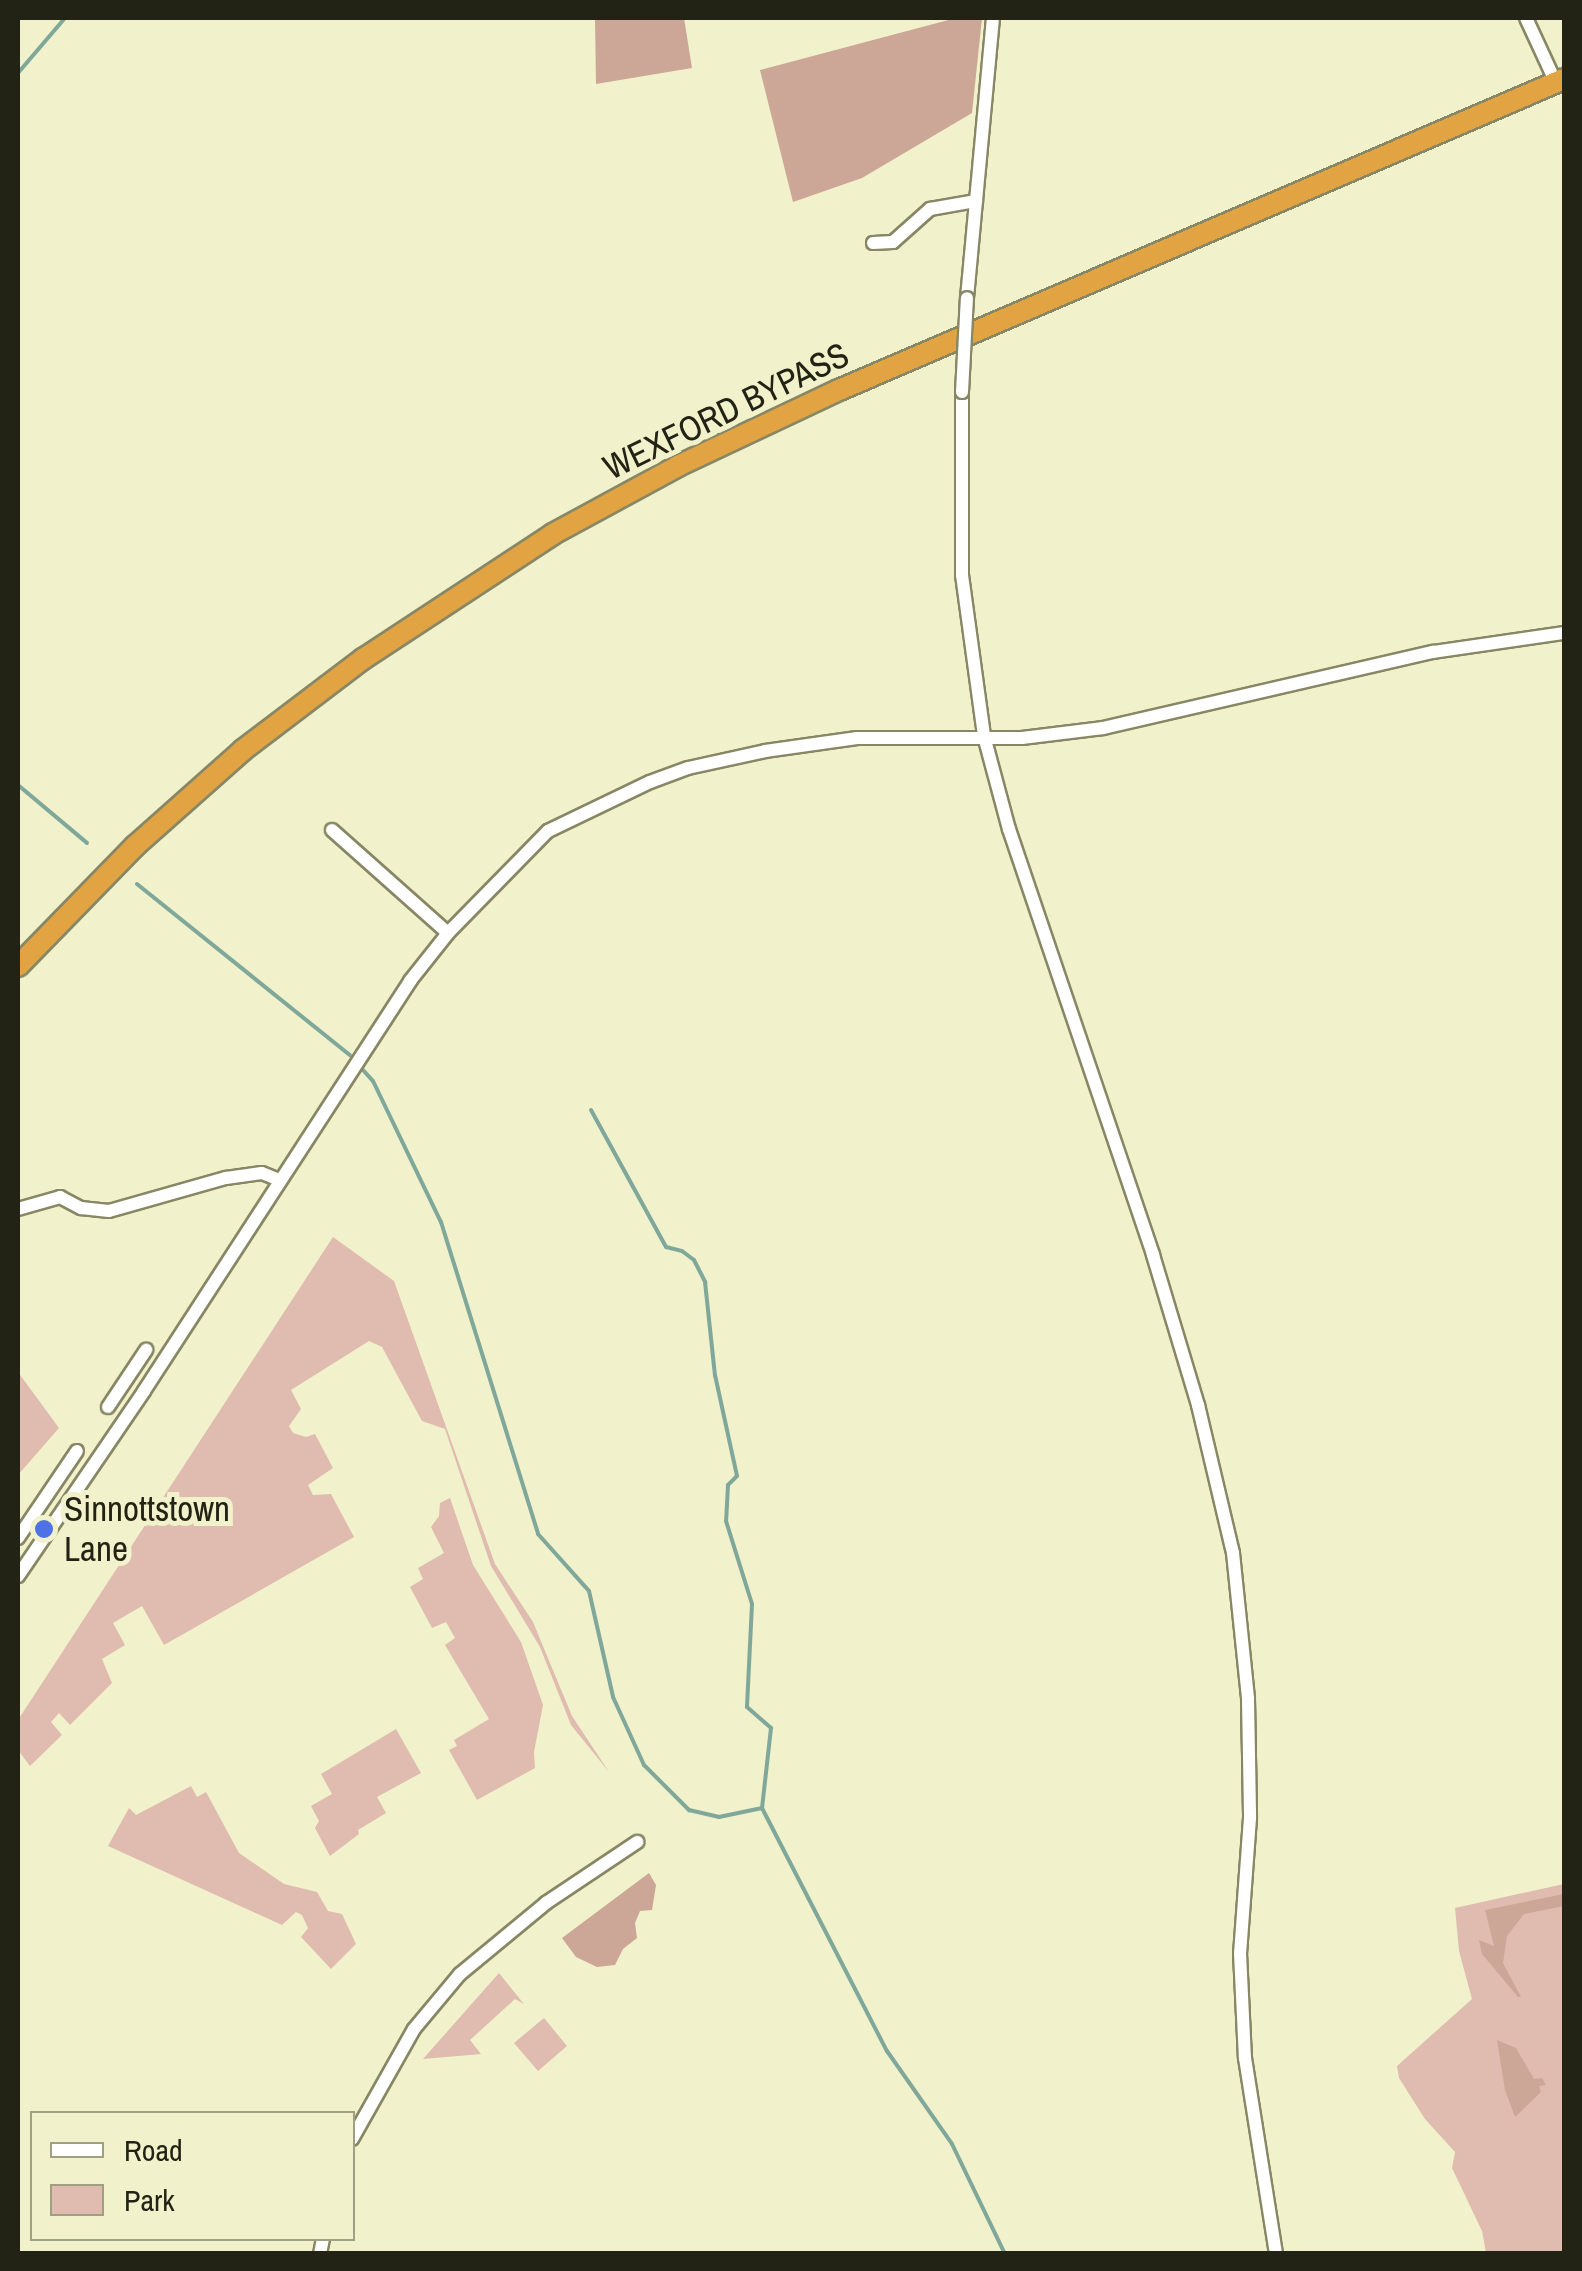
<!DOCTYPE html>
<html>
<head>
<meta charset="utf-8">
<style>
  body { margin:0 }
  #map { position:relative; width:1582px; height:2271px; overflow:hidden; background:#f1f1cb; font-family:"Archivo Narrow",sans-serif }
  div>[style] { position:absolute }
  .green>* { inset:0; background:#dfbcaf }
  .forest>* { inset:0; background:#cca697 }
  .stream>* { height:4px; margin:-2px; padding:0 2px; transform-origin:2px; border-radius:2px; background:#7fa89a }
  .roads { filter:drop-shadow(2px 0 #888765) drop-shadow(-2px 0 #888765) drop-shadow(0 2px #888765) drop-shadow(0 -2px #888765) }
  .minor>* { height:12px; margin:-6px; padding:0 6px; transform-origin:6px; border-radius:6px; background:#fff }
  .highway>* { height:20px; margin:-10px; padding:0 10px; transform-origin:10px; border-radius:10px; background:#e2a343 }
  .bridges { filter:drop-shadow(2px 0 #888765) drop-shadow(-2px 0 #888765) drop-shadow(0 2px #888765) drop-shadow(0 -2px #888765) }
  .minor-bridge>* { height:12px; margin:-6px; padding:0 6px; transform-origin:6px; border-radius:6px; background:#fff }
  .dots>* { width:28px; height:28px; translate:-50% -50%; box-sizing:border-box; border:5px solid #f1f1cb; border-radius:50% }
  span { translate:-50% -50%; white-space:nowrap; text-align:center; line-height:1.15; -webkit-text-stroke:10px #f1f1cb; paint-order:stroke }
  .street-label { font-size:35px; color:#232315 }
  .poi-label { font-size:35px; color:#232315 }
  .left { translate:0 -50%; text-align:left }
  .frame { position:absolute; inset:0; border:20px solid #232315; pointer-events:none }
  .legend { position:absolute; left:30px; top:2111px; width:325px; height:130px; box-sizing:border-box; background:#f1f1cb; border:2px solid #9f9f82; margin:0; padding:12px 18px; list-style:none; font-size:30px; color:#232315 }
  .legend li { display:flex; align-items:center; gap:20px; height:50px }
  .legend b { width:50px; border:2px solid #9f9f82 }
</style>
</head>
<body>
<div id="map">
  <div class="green">
    <i style="clip-path:polygon(333px 1237px,394px 1281px,495px 1564px,533px 1622px,572px 1716px,609px 1772px,571px 1725px,540px 1647px,491px 1566px,445px 1429px,422px 1421px,382px 1347px,369px 1341px,291px 1390px,301px 1409px,289px 1426px,293px 1433px,306px 1437px,315px 1434px,333px 1468px,308px 1485px,313px 1495px,331px 1494px,354px 1537px,164px 1645px,142px 1606px,113px 1623px,125px 1645px,102px 1659px,112px 1683px,70px 1725px,59px 1713px,51px 1722px,62px 1735px,30px 1766px,18px 1750px,18px 1720px)"></i>
    <i style="clip-path:polygon(18px 1372px,59px 1428px,18px 1475px)"></i>
    <i style="clip-path:polygon(450px 1498px,473px 1565px,521px 1642px,543px 1705px,534px 1752px,535px 1768px,477px 1800px,449px 1750px,457px 1746px,454px 1740px,489px 1719px,445px 1645px,455px 1638px,446px 1622px,432px 1628px,410px 1587px,423px 1579px,418px 1568px,444px 1553px,431px 1527px,439px 1516px,440px 1503px)"></i>
    <i style="clip-path:polygon(396px 1729px,421px 1773px,377px 1797px,386px 1813px,358px 1830px,359px 1834px,330px 1856px,315px 1828px,319px 1821px,311px 1806px,332px 1794px,321px 1774px)"></i>
    <i style="clip-path:polygon(191px 1786px,197px 1797px,206px 1792px,239px 1853px,284px 1884px,317px 1892px,328px 1911px,342px 1914px,356px 1944px,331px 1969px,301px 1937px,308px 1928px,302px 1915px,296px 1912px,282px 1925px,108px 1846px,129px 1808px,136px 1815px)"></i>
    <i style="clip-path:polygon(1564px 1884px,1564px 2253px,1486px 2253px,1482px 2231px,1452px 2168px,1455px 2152px,1425px 2119px,1399px 2078px,1397px 2066px,1472px 1999px,1459px 1951px,1455px 1908px)"></i>
    <i style="clip-path:polygon(499px 1973px,524px 2004px,515px 1999px,470px 2040px,481px 2054px,423px 2059px)"></i>
    <i style="clip-path:polygon(544px 2018px,567px 2046px,538px 2071px,514px 2043px)"></i>
  </div>
  <div class="forest">
    <i style="clip-path:polygon(595px 18px,684px 18px,692px 68px,596px 84px)"></i>
    <i style="clip-path:polygon(956px 18px,982px 18px,972px 113px,862px 178px,793px 202px,760px 70px)"></i>
    <i style="clip-path:polygon(649px 1873px,656px 1885px,652px 1910px,640px 1911px,635px 1923px,637px 1938px,623px 1949px,615px 1965px,597px 1967px,576px 1957px,562px 1938px)"></i>
    <i style="clip-path:polygon(1564px 1894px,1564px 1906px,1524px 1914px,1507px 1936px,1503px 1963px,1521px 1997px,1518px 1997px,1482px 1954px,1479px 1940px,1494px 1946px,1485px 1910px)"></i>
    <i style="clip-path:polygon(1497px 2040px,1516px 2048px,1534px 2079px,1542px 2078px,1546px 2085px,1539px 2086px,1541px 2092px,1515px 2117px,1505px 2090px)"></i>
  </div>
  <div class="stream">
    <i style="left:18px;top:73px;width:72px;rotate:-49.5deg"></i>
    <i style="left:18px;top:785px;width:90px;rotate:40deg"></i>
    <i style="left:137px;top:884px;width:273px;rotate:38.8deg"></i>
    <i style="left:363px;top:1070px;width:15px;rotate:48deg"></i>
    <i style="left:373px;top:1081px;width:157px;rotate:64.3deg"></i>
    <i style="left:441px;top:1222px;width:327px;rotate:72.7deg"></i>
    <i style="left:538px;top:1534px;width:76px;rotate:48.2deg"></i>
    <i style="left:589px;top:1591px;width:109px;rotate:77.2deg"></i>
    <i style="left:613px;top:1697px;width:75px;rotate:65.5deg"></i>
    <i style="left:644px;top:1765px;width:64px;rotate:45deg"></i>
    <i style="left:689px;top:1810px;width:31px;rotate:13deg"></i>
    <i style="left:719px;top:1817px;width:44px;rotate:-11.8deg"></i>
    <i style="left:762px;top:1808px;width:273px;rotate:62.8deg"></i>
    <i style="left:887px;top:2051px;width:113px;rotate:55deg"></i>
    <i style="left:952px;top:2144px;width:122px;rotate:64.3deg"></i>
    <i style="left:591px;top:1110px;width:156px;rotate:61.3deg"></i>
    <i style="left:666px;top:1247px;width:16px;rotate:14deg"></i>
    <i style="left:682px;top:1251px;width:15px;rotate:37deg"></i>
    <i style="left:694px;top:1260px;width:25px;rotate:63deg"></i>
    <i style="left:705px;top:1282px;width:94px;rotate:83.9deg"></i>
    <i style="left:715px;top:1375px;width:103px;rotate:77.7deg"></i>
    <i style="left:737px;top:1476px;width:13px;rotate:135deg"></i>
    <i style="left:728px;top:1485px;width:36px;rotate:93deg"></i>
    <i style="left:726px;top:1521px;width:87px;rotate:72.6deg"></i>
    <i style="left:752px;top:1604px;width:103px;rotate:92.8deg"></i>
    <i style="left:747px;top:1707px;width:32px;rotate:41deg"></i>
    <i style="left:771px;top:1728px;width:81px;rotate:96.4deg"></i>
  </div>
  <div class="roads">
    <div class="minor">
      <i style="left:1526px;top:18px;width:72px;rotate:65.2deg"></i>
      <i style="left:873px;top:243px;width:20px;rotate:-3deg"></i>
      <i style="left:893px;top:242px;width:50px;rotate:-41.7deg"></i>
      <i style="left:930px;top:209px;width:47px;rotate:-9.9deg"></i>
      <i style="left:967px;top:298px;width:281px;rotate:-84.7deg"></i>
      <i style="left:962px;top:392px;width:183px;rotate:90deg"></i>
      <i style="left:962px;top:575px;width:162px;rotate:82.2deg"></i>
      <i style="left:984px;top:736px;width:96px;rotate:75deg"></i>
      <i style="left:1009px;top:829px;width:450px;rotate:71.3deg"></i>
      <i style="left:1153px;top:1255px;width:157px;rotate:73.3deg"></i>
      <i style="left:1198px;top:1405px;width:152px;rotate:76.7deg"></i>
      <i style="left:1233px;top:1553px;width:147px;rotate:84.1deg"></i>
      <i style="left:1248px;top:1699px;width:119px;rotate:89deg"></i>
      <i style="left:1250px;top:1818px;width:135px;rotate:94.2deg"></i>
      <i style="left:1240px;top:1953px;width:105px;rotate:87.3deg"></i>
      <i style="left:1245px;top:2058px;width:198px;rotate:81deg"></i>
      <i style="left:332px;top:830px;width:155px;rotate:41.6deg"></i>
      <i style="left:18px;top:1209px;width:44px;rotate:-15.9deg"></i>
      <i style="left:60px;top:1197px;width:24px;rotate:28deg"></i>
      <i style="left:81px;top:1208px;width:28px;rotate:6deg"></i>
      <i style="left:109px;top:1211px;width:122px;rotate:-15.8deg"></i>
      <i style="left:226px;top:1178px;width:36px;rotate:-8deg"></i>
      <i style="left:262px;top:1173px;width:18px;rotate:22deg"></i>
      <i style="left:108px;top:1407px;width:69px;rotate:-56.3deg"></i>
      <i style="left:18px;top:1538px;width:105px;rotate:-55.9deg"></i>
      <i style="left:18px;top:1576px;width:224px;rotate:-55.7deg"></i>
      <i style="left:144px;top:1391px;width:489px;rotate:-57deg"></i>
      <i style="left:410px;top:981px;width:61px;rotate:-51.6deg"></i>
      <i style="left:448px;top:933px;width:143px;rotate:-45.6deg"></i>
      <i style="left:548px;top:831px;width:113px;rotate:-25.7deg"></i>
      <i style="left:650px;top:782px;width:40px;rotate:-20.2deg"></i>
      <i style="left:688px;top:768px;width:79px;rotate:-12.4deg"></i>
      <i style="left:765px;top:751px;width:93px;rotate:-8deg"></i>
      <i style="left:857px;top:738px;width:165px"></i>
      <i style="left:1022px;top:738px;width:82px;rotate:-7deg"></i>
      <i style="left:1103px;top:728px;width:339px;rotate:-13deg"></i>
      <i style="left:1433px;top:652px;width:132px;rotate:-8.3deg"></i>
      <i style="left:352px;top:2139px;width:126px;rotate:-60.6deg"></i>
      <i style="left:414px;top:2029px;width:72px;rotate:-50.1deg"></i>
      <i style="left:460px;top:1974px;width:112px;rotate:-39.5deg"></i>
      <i style="left:546px;top:1903px;width:110px;rotate:-33.8deg"></i>
      <i style="left:320px;top:2254px;width:16px;rotate:-79deg"></i>
    </div>
    <div class="highway">
      <i style="left:18px;top:966px;width:168px;rotate:-45.7deg"></i>
      <i style="left:135px;top:846px;width:144px;rotate:-41.6deg"></i>
      <i style="left:243px;top:750px;width:151px;rotate:-37.2deg"></i>
      <i style="left:363px;top:659px;width:227px;rotate:-33.3deg"></i>
      <i style="left:553px;top:534px;width:142px;rotate:-28.5deg"></i>
      <i style="left:678px;top:466px;width:178px;rotate:-25.3deg"></i>
      <i style="left:839px;top:390px;width:789px;rotate:-23.22deg"></i>
    </div>
  </div>
  <div class="bridges">
    <div class="minor-bridge">
      <i style="left:962px;top:392px;width:94px;rotate:-87deg"></i>
    </div>
  </div>
  <div class="dots">
    <i style="left:44px;top:1529px;background:#4e71e5"></i>
  </div>
  <div class="street-label">
    <span style="left:726px;top:411px;rotate:-26deg">WEXFORD BYPASS</span>
  </div>
  <div class="poi-label">
    <span class="left" style="left:64px;top:1529px">Sinnottstown<br>Lane</span>
  </div>
  <div class="frame"></div>
  <ul class="legend">
  <li><b style="height:12px;background:#fff"></b>Road</li>
  <li><b style="height:28px;background:#dfbcaf"></b>Park</li>
  </ul>
</div>
</body>
</html>
